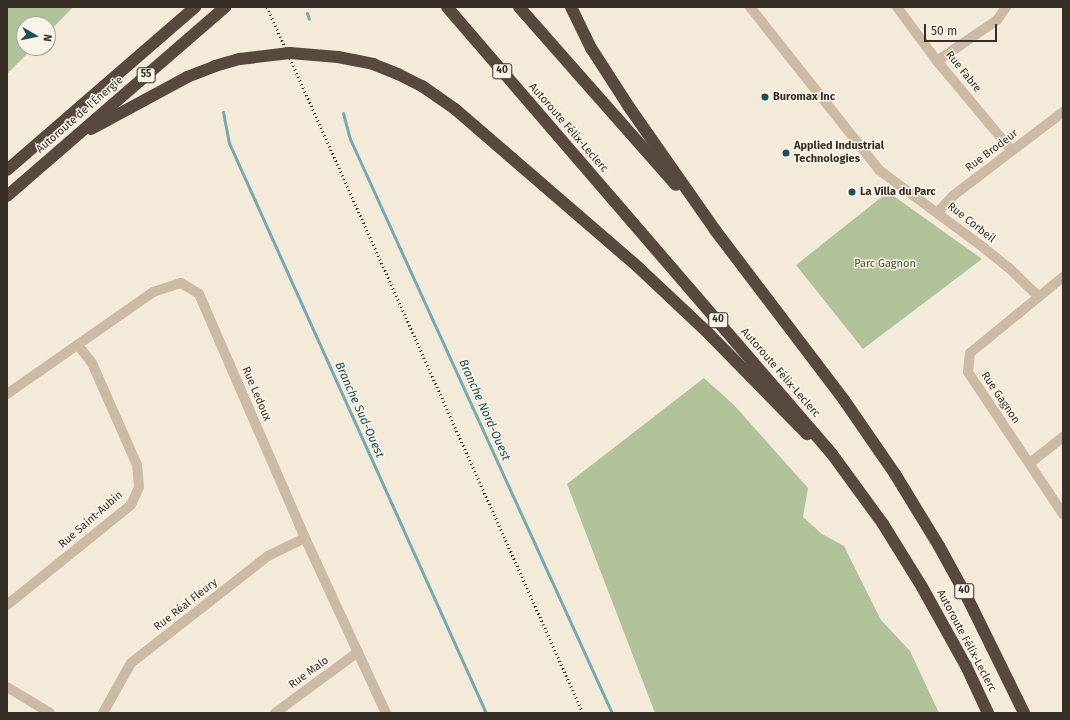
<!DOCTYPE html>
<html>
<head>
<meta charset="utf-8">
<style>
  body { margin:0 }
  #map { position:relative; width:1070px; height:720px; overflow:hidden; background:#f3eada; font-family:"Fira Sans",sans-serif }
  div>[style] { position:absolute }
  .green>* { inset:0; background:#b1c29a }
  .stream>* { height:3px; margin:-1.5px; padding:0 1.5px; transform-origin:1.5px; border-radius:1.5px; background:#78a9b1 }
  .minor>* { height:10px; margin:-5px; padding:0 5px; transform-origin:5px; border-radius:5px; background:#cbbaa6 }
  .motorway>* { height:12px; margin:-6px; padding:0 6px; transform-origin:6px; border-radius:6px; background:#58493e }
  .rail>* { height:3px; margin-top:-1.5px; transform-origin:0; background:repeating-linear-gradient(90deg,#372e27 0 1px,transparent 0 4px) }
  .motorway-bridge>* { height:12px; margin:-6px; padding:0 6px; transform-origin:6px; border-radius:6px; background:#58493e }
  .dots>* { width:11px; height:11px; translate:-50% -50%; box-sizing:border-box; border:2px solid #faf3e7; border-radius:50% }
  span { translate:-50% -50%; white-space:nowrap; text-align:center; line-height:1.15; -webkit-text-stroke:3px #faf3e7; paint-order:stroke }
  .shield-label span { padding:1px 3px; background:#faf3e7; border:1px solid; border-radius:3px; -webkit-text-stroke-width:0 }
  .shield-label { font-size:10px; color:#372e27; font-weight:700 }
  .street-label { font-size:11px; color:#372e27 }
  .poi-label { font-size:11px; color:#372e27; font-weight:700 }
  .left { translate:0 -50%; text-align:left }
  .park-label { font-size:11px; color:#42562a }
  .water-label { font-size:12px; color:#1b505a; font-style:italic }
  .frame { position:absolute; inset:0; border:8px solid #372e27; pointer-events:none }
  .north { position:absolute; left:16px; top:16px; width:40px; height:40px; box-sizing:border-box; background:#faf3e7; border:1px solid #aca49a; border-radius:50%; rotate:99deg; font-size:11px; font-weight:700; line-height:16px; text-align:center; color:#372e27 }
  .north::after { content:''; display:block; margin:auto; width:14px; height:18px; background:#1b505a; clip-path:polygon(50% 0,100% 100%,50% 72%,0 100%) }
  .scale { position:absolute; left:924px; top:24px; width:73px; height:18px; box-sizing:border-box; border:2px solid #372e27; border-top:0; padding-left:5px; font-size:12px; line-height:14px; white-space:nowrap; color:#372e27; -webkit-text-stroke:3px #faf3e7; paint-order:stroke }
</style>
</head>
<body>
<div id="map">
  <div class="green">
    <i style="clip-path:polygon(7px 7px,73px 7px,48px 33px,48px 24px,24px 24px,24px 48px,33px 48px,7px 74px)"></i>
    <i style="clip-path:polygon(888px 192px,982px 259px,863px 349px,796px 265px)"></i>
    <i style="clip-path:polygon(704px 378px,734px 405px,808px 488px,803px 517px,822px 534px,844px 546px,881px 620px,910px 651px,939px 713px,655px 713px,567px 484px)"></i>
  </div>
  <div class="stream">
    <i style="left:307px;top:13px;width:6px;rotate:72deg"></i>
    <i style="left:223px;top:112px;width:32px;rotate:79deg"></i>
    <i style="left:229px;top:143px;width:625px;rotate:65.73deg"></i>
    <i style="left:343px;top:113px;width:27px;rotate:75deg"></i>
    <i style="left:350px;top:139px;width:631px;rotate:65.47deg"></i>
  </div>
  <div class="minor">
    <i style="left:750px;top:7px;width:208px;rotate:51.6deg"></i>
    <i style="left:879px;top:170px;width:131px;rotate:36.6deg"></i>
    <i style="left:984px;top:248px;width:32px;rotate:39deg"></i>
    <i style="left:1009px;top:268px;width:40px;rotate:44deg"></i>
    <i style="left:897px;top:7px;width:67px;rotate:53.5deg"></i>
    <i style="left:937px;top:61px;width:117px;rotate:50.2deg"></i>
    <i style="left:937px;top:61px;width:73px;rotate:-34.3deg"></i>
    <i style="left:997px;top:20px;width:16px;rotate:-55deg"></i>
    <i style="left:938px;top:212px;width:23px;rotate:-47deg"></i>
    <i style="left:954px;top:195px;width:137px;rotate:-37.3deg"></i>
    <i style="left:1063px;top:277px;width:120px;rotate:140.7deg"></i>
    <i style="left:970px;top:353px;width:19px;rotate:96deg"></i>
    <i style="left:968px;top:372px;width:171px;rotate:56.2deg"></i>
    <i style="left:7px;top:394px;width:178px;rotate:-34.9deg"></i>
    <i style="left:153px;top:292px;width:29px;rotate:-18deg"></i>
    <i style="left:181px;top:283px;width:21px;rotate:31deg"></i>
    <i style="left:199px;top:294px;width:266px;rotate:66.5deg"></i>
    <i style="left:305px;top:538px;width:193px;rotate:65.2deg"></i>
    <i style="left:1030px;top:463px;width:42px;rotate:-38.2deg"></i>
    <i style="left:7px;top:605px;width:159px;rotate:-38.9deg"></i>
    <i style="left:131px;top:505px;width:20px;rotate:-66deg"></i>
    <i style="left:139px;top:487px;width:22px;rotate:-95deg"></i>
    <i style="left:137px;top:465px;width:111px;rotate:-113.8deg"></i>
    <i style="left:92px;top:363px;width:23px;rotate:-128deg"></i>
    <i style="left:7px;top:687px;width:50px;rotate:31.2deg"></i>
    <i style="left:103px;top:713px;width:57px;rotate:-60.8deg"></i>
    <i style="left:131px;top:663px;width:174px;rotate:-38deg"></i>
    <i style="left:268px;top:556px;width:41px;rotate:-25.9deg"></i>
    <i style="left:275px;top:713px;width:103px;rotate:-36.3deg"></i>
  </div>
  <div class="motorway">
    <i style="left:447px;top:7px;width:590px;rotate:49.26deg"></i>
    <i style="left:832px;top:454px;width:87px;rotate:53.9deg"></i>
    <i style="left:883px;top:524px;width:74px;rotate:58.2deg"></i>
    <i style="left:922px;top:587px;width:90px;rotate:60.9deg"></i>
    <i style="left:966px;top:666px;width:52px;rotate:64.9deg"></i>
    <i style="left:519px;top:7px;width:237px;rotate:48.6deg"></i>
    <i style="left:571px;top:7px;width:46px;rotate:64deg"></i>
    <i style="left:591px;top:48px;width:70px;rotate:57.2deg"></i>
    <i style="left:629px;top:107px;width:150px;rotate:55deg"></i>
    <i style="left:715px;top:230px;width:213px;rotate:52.8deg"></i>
    <i style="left:844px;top:400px;width:90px;rotate:55.4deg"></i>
    <i style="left:895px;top:474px;width:84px;rotate:58.6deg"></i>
    <i style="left:939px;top:546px;width:60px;rotate:61.3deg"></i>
    <i style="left:968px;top:599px;width:127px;rotate:63.8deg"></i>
    <i style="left:338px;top:57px;width:36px;rotate:11deg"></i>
    <i style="left:373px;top:64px;width:27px;rotate:22deg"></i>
    <i style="left:398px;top:74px;width:27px;rotate:27deg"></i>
    <i style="left:422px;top:86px;width:40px;rotate:34.9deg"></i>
    <i style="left:455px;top:109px;width:243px;rotate:40.8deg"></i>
    <i style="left:639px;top:268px;width:98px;rotate:43.3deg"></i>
    <i style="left:710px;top:335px;width:139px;rotate:45.6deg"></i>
    <i style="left:91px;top:129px;width:109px;rotate:-28.4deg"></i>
    <i style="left:187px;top:77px;width:30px;rotate:-21deg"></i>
    <i style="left:215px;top:66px;width:26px;rotate:-16deg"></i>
    <i style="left:7px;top:170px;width:249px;rotate:-40.9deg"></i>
    <i style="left:7px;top:196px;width:289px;rotate:-40.9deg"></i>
  </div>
  <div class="rail">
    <i style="left:267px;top:7px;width:773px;rotate:65.89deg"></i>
  </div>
  <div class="motorway-bridge">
    <i style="left:240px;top:59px;width:50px;rotate:-6.8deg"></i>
    <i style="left:290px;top:53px;width:48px;rotate:4.8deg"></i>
  </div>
  <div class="dots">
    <i style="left:765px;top:97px;background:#1b505a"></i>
    <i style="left:786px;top:153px;background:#1b505a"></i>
    <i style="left:852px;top:192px;background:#1b505a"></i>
  </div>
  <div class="shield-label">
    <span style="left:502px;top:71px">40</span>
    <span style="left:146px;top:75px">55</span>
    <span style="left:718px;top:320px">40</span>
    <span style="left:964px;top:591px">40</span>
  </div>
  <div class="street-label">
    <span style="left:963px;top:72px;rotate:51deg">Rue Fabre</span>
    <span style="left:80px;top:115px;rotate:-41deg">Autoroute de l'Énergie</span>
    <span style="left:568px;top:128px;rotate:49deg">Autoroute Félix-Leclerc</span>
    <span style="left:992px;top:151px;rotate:-37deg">Rue Brodeur</span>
    <span style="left:971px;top:223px;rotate:38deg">Rue Corbeil</span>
    <span style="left:780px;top:373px;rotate:49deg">Autoroute Félix-Leclerc</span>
    <span style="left:256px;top:394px;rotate:67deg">Rue Ledoux</span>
    <span style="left:1000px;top:398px;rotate:56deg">Rue Gagnon</span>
    <span style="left:91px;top:520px;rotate:-41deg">Rue Saint-Aubin</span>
    <span style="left:186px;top:605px;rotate:-38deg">Rue Réal Fleury</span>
    <span style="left:966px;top:641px;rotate:62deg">Autoroute Félix-Leclerc</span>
    <span style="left:309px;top:673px;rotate:-36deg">Rue Malo</span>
  </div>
  <div class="poi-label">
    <span class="left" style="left:773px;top:97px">Buromax Inc</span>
    <span class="left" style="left:794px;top:153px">Applied Industrial<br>Technologies</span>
    <span class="left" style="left:860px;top:192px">La Villa du Parc</span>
  </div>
  <div class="park-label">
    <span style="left:885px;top:264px">Parc Gagnon</span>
  </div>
  <div class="water-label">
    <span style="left:359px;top:410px;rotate:66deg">Branche Sud-Ouest</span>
    <span style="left:484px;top:410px;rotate:66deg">Branche Nord-Ouest</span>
  </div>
  <div class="frame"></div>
  <div class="north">N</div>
  <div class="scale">50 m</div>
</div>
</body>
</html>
